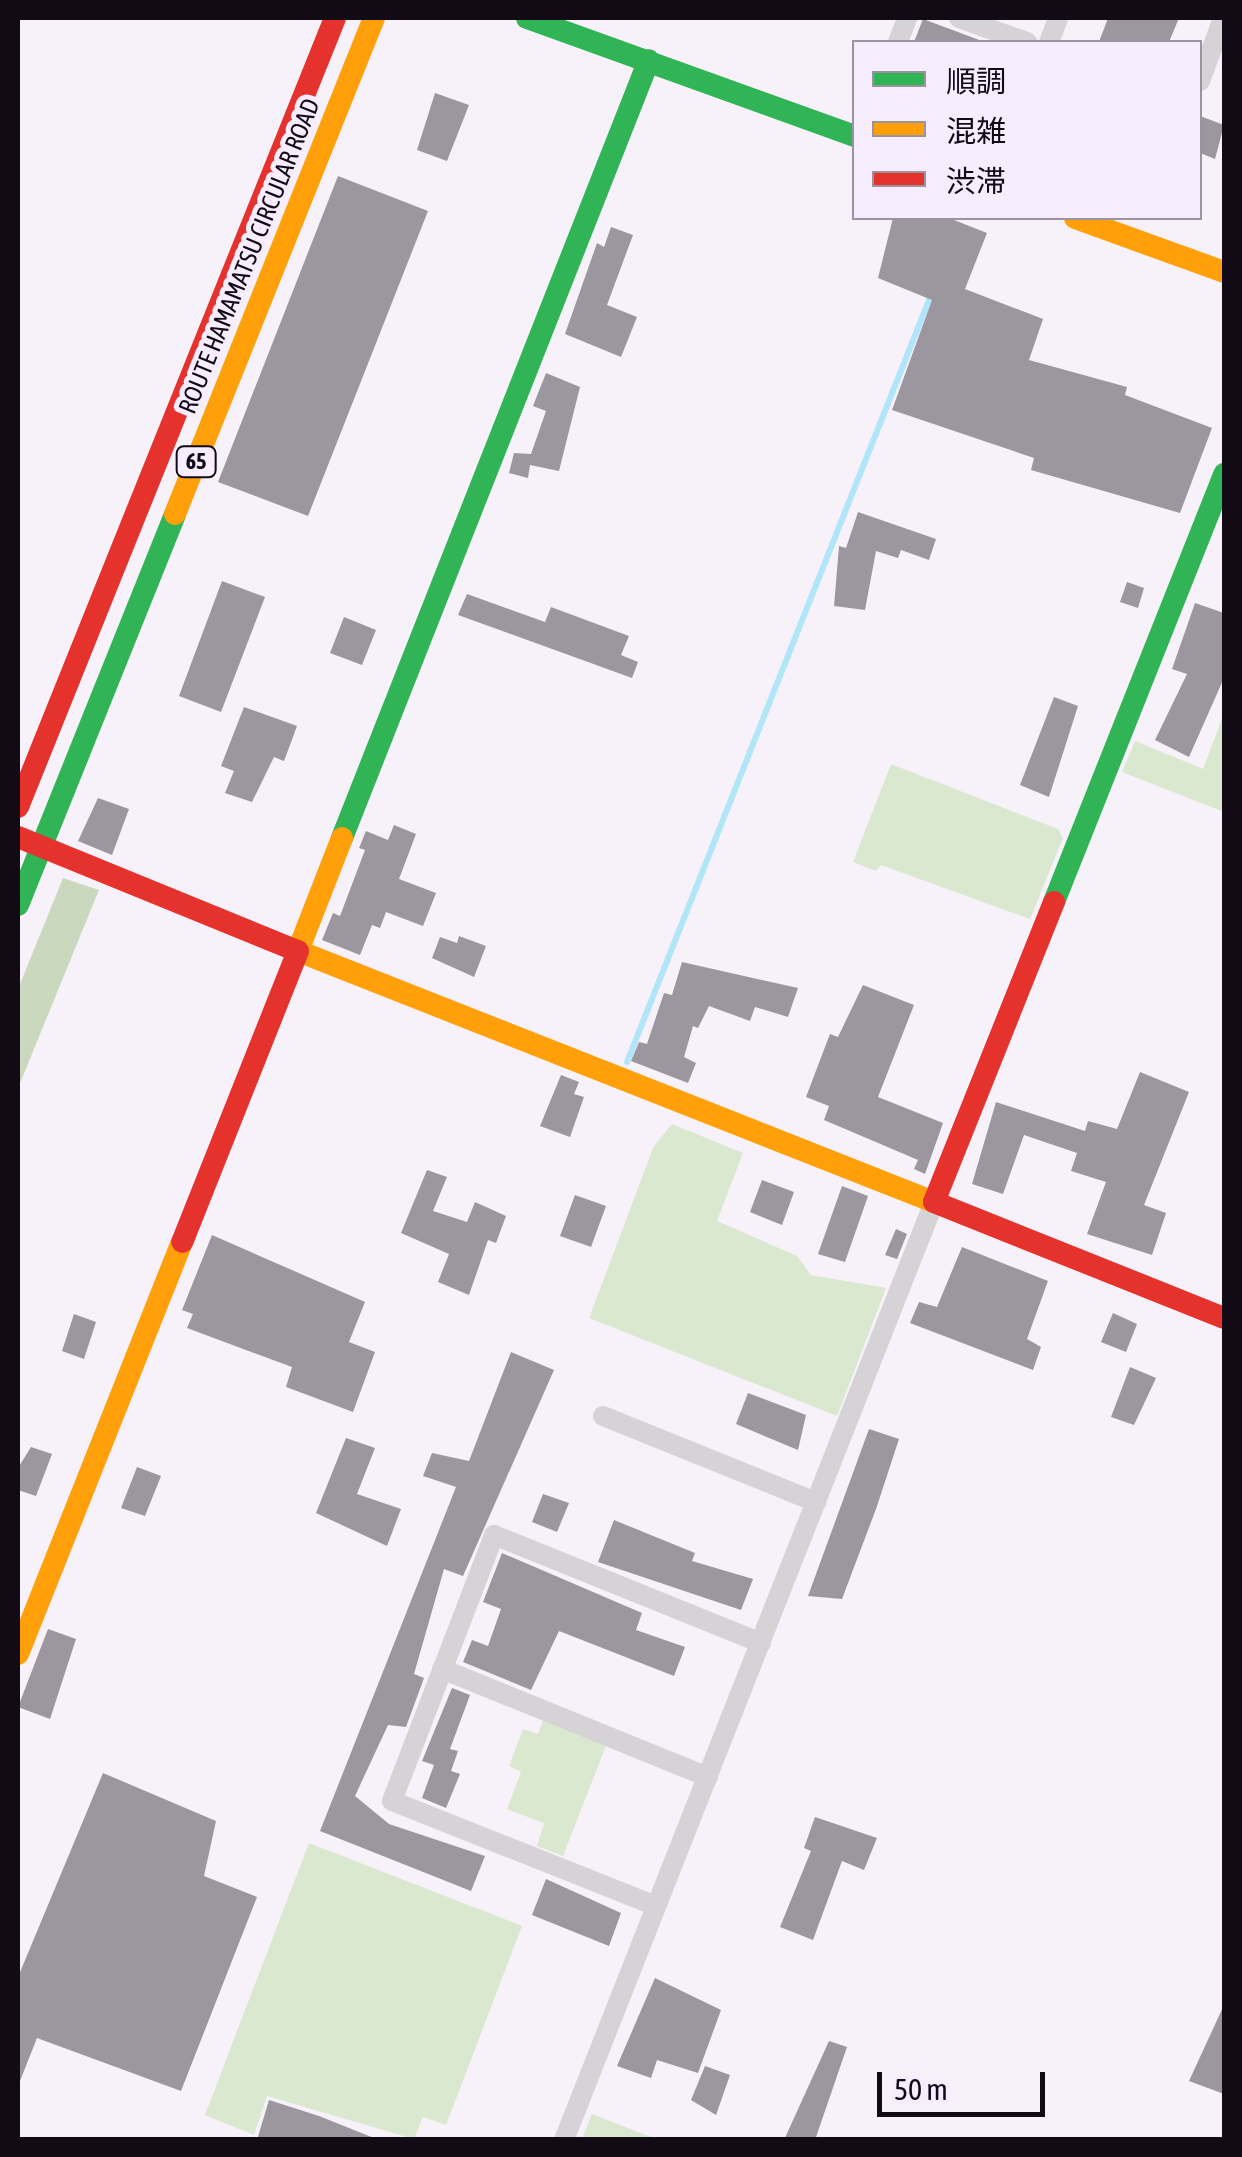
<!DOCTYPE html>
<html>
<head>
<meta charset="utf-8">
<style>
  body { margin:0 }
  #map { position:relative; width:1242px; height:2157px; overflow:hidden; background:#f7f1fa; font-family:"Asap Condensed","Noto Sans JP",sans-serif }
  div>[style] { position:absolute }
  .green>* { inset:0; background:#d9e8cf }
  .forest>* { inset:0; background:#cad9be }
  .stream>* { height:6px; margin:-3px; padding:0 3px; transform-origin:3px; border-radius:3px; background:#b0e6f7 }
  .building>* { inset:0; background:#9c969f }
  .street>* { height:20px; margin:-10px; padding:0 10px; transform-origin:10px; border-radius:10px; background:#d6d3d6 }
  .fast>* { height:22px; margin:-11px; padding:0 11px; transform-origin:11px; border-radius:11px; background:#30b455 }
  .slow>* { height:22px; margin:-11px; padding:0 11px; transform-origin:11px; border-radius:11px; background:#ff9f0a }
  .jam>* { height:22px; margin:-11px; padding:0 11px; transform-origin:11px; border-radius:11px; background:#e5322d }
  span { translate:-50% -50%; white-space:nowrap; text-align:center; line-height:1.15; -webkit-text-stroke:10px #f8edfe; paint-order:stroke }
  .shield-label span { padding:2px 8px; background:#f8edfe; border:2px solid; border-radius:8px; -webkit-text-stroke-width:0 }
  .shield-label { font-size:22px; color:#120b15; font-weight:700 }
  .street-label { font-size:25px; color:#120b15 }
  .frame { position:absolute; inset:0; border:20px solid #120b15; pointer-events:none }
  .legend { position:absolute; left:852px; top:40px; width:350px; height:180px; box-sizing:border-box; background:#f8edfe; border:2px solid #9c93a1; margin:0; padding:12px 18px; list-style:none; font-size:30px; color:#120b15 }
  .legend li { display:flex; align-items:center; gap:20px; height:50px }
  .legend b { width:50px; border:2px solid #9c93a1 }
  .scale { position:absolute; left:877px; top:2072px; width:168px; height:45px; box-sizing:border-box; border:5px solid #120b15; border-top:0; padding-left:12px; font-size:30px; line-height:35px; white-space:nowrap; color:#120b15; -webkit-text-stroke:8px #f8edfe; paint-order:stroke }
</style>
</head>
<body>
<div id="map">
  <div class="green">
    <i style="clip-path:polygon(1224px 713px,1224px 812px,1122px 772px,1135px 741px,1203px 769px)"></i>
    <i style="clip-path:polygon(891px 764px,1058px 829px,1063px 838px,1030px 919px,881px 865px,876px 871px,853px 862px)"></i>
    <i style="clip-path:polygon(672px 1124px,743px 1153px,717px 1221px,797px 1256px,811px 1275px,886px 1288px,837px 1416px,589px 1318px,654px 1146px)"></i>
    <i style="clip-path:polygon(544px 1718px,607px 1743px,563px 1856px,537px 1846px,544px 1823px,507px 1809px,521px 1772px,509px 1766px,523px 1729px,538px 1734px)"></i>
    <i style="clip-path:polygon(309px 1843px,522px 1926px,446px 2125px,423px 2117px,414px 2139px,267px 2096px,254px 2135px,205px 2115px)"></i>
    <i style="clip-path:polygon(592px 2114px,656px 2139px,582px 2139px)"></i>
  </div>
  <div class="forest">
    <i style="clip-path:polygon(63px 878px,99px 890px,18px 1088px,18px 989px)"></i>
  </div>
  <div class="stream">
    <i style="left:627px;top:1062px;width:825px;rotate:-68.38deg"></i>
  </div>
  <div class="building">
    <i style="clip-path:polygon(1108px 18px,1179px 18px,1169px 42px,1099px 42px)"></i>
    <i style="clip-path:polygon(923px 19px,982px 41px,982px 42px,914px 42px)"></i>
    <i style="clip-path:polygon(435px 93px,469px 105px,447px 161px,417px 150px)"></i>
    <i style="clip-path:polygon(1200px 116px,1224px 125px,1215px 159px,1200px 153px)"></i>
    <i style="clip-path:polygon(338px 176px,428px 211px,308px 516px,218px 482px)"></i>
    <i style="clip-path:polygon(893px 218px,949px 218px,987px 233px,965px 289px,1043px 319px,1029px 360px,1127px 387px,1125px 395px,1212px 428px,1180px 513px,1031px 470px,1034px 458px,892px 410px,932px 300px,878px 278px)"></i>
    <i style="clip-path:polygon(611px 227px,633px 235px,607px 305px,637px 317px,621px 357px,565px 334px,597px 243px,604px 247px)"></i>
    <i style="clip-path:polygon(546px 373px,580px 387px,559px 471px,530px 465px,528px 478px,509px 473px,514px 453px,531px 454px,546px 411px,533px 406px)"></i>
    <i style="clip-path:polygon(858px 512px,936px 539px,929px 560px,901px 550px,898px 558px,876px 551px,865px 610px,834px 606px,839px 546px,846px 548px)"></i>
    <i style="clip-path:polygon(222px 581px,265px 597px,221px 712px,179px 696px)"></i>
    <i style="clip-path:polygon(1127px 582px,1144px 588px,1138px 608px,1120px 602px)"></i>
    <i style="clip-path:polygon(467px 594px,545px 622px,551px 607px,629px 636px,621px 655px,638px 662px,632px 678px,458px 615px)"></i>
    <i style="clip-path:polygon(1195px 603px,1224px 613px,1224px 678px,1189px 757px,1155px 740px,1187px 674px,1172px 669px)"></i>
    <i style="clip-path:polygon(344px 617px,376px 630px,362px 665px,330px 653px)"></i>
    <i style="clip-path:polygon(1054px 697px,1078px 706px,1049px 797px,1020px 785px)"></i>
    <i style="clip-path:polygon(244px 707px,297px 726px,284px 761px,274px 757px,252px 802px,225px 793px,234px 771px,221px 766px)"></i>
    <i style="clip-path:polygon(98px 798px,129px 809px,112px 855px,78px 841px)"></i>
    <i style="clip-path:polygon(394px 825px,416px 834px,399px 879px,436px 893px,423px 926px,386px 912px,380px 928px,372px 925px,360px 955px,322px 940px,333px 913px,340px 916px,365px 850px,359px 848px,366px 831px,388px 840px)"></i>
    <i style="clip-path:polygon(459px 936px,486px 946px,474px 977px,432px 958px,440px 937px,457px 943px)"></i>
    <i style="clip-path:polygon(682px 962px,798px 988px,788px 1017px,755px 1007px,750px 1021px,709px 1006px,698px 1028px,693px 1026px,684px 1057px,696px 1063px,688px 1083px,631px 1061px,639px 1042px,647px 1044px,664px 993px,672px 995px)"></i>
    <i style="clip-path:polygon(863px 985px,914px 1005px,878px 1097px,943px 1123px,925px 1174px,914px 1169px,918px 1160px,824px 1120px,829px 1106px,806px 1097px,830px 1034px,838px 1037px)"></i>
    <i style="clip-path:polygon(1140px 1072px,1189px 1092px,1144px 1205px,1166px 1213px,1152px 1255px,1087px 1234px,1106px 1182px,1071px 1171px,1077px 1153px,1024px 1135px,1003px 1194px,972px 1184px,996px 1102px,1085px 1131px,1088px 1121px,1117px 1129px)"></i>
    <i style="clip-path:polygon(561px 1075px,579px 1082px,574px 1094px,584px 1097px,570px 1137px,540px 1126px)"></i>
    <i style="clip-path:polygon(427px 1170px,447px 1177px,433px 1211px,467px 1222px,475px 1202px,506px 1216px,496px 1243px,488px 1240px,469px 1295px,438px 1282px,449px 1254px,401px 1233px)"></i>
    <i style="clip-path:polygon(762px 1180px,794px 1192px,782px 1225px,750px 1212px)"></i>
    <i style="clip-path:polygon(842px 1186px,868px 1196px,845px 1262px,818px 1254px)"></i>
    <i style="clip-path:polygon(575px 1195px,606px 1206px,591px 1247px,560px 1236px)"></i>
    <i style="clip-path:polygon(896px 1229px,907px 1234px,897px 1259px,885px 1255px)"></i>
    <i style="clip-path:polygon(212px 1235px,365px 1302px,349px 1342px,375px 1352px,353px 1412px,286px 1387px,292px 1367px,187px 1328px,193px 1314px,182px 1310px)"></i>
    <i style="clip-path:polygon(962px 1247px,1048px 1281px,1027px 1339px,1041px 1347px,1033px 1370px,910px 1323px,919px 1302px,937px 1307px)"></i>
    <i style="clip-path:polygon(1113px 1313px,1137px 1324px,1126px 1352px,1101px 1342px)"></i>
    <i style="clip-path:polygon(74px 1314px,96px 1322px,84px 1359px,62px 1351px)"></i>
    <i style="clip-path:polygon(511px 1352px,554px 1370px,463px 1576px,444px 1569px,414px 1674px,424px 1678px,406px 1727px,388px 1725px,355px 1796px,389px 1824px,485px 1856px,471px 1891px,320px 1831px,456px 1487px,423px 1476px,432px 1453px,469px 1461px)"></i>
    <i style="clip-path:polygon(1130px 1367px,1156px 1378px,1134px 1425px,1111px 1417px)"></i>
    <i style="clip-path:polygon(748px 1393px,806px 1415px,798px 1450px,736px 1424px)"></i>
    <i style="clip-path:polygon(869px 1429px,899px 1439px,876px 1509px,842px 1599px,808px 1596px)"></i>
    <i style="clip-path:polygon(346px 1438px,375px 1448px,357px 1494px,401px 1509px,387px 1546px,316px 1513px)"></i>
    <i style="clip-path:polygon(31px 1447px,52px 1454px,36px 1496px,18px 1490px,18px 1468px)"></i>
    <i style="clip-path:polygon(137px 1467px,161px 1476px,145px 1516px,121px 1508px)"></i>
    <i style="clip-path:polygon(543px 1494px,569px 1503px,557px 1532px,532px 1522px)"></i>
    <i style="clip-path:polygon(614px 1520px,695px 1553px,692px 1561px,753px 1579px,741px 1610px,598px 1562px)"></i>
    <i style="clip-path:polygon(502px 1553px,642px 1613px,636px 1630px,685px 1647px,674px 1676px,559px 1631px,531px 1690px,463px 1662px,472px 1640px,488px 1646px,501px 1609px,483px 1602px)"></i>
    <i style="clip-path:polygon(48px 1629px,76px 1639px,50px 1719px,18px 1707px)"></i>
    <i style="clip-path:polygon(452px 1688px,470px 1695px,450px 1749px,458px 1751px,451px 1771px,460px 1774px,446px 1808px,422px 1798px,434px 1765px,422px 1761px)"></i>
    <i style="clip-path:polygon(103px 1773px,216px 1821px,204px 1876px,257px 1897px,181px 2091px,37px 2038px,18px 2086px,18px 1977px)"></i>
    <i style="clip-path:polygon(815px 1817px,877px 1838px,864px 1870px,842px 1861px,813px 1940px,780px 1927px,811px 1851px,804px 1848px)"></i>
    <i style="clip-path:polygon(546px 1879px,621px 1913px,609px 1946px,532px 1915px)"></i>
    <i style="clip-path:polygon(655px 1978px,721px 2010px,698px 2073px,657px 2060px,651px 2078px,617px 2066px)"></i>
    <i style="clip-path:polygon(1224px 2005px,1224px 2094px,1189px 2081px)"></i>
    <i style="clip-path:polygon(829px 2041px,847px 2047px,815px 2140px,784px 2140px)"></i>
    <i style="clip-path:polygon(705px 2066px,730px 2075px,716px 2115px,691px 2100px)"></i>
    <i style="clip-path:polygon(269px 2100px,319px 2116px,379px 2140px,257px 2140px)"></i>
  </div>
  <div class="street">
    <i style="left:959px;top:18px;width:72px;rotate:19.4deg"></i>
    <i style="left:898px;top:42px;width:26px;rotate:-69deg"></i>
    <i style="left:1049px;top:42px;width:26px;rotate:-69deg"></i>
    <i style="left:1200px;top:81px;width:67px;rotate:-69.9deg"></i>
    <i style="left:603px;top:1416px;width:230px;rotate:22deg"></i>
    <i style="left:442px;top:1669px;width:287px;rotate:22.1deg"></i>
    <i style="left:656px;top:1906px;width:284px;rotate:-158.3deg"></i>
    <i style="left:392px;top:1801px;width:285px;rotate:-69deg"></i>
    <i style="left:494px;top:1535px;width:288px;rotate:22deg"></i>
    <i style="left:564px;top:2140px;width:1008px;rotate:-68.47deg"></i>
  </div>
  <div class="fast">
    <i style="left:527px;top:18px;width:348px;rotate:19.8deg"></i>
    <i style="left:342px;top:838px;width:836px;rotate:-68.47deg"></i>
    <i style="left:1054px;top:902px;width:461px;rotate:-68.3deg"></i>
    <i style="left:18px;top:905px;width:421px;rotate:-68.1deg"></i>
  </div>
  <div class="slow">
    <i style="left:1075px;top:218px;width:158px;rotate:19.9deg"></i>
    <i style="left:175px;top:514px;width:534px;rotate:-68.14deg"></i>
    <i style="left:342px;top:838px;width:121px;rotate:111.3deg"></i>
    <i style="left:298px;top:951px;width:684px;rotate:21.54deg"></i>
    <i style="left:18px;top:1654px;width:443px;rotate:-68.3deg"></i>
  </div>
  <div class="jam">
    <i style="left:18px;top:807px;width:850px;rotate:-68.11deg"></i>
    <i style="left:18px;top:837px;width:302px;rotate:22.2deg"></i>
    <i style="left:298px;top:951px;width:313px;rotate:111.7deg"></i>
    <i style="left:1054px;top:902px;width:323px;rotate:111.8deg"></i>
    <i style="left:934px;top:1202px;width:312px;rotate:21.8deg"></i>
  </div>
  <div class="shield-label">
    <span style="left:196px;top:462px">65</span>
  </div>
  <div class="street-label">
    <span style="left:249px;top:256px;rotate:-68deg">ROUTE HAMAMATSU CIRCULAR ROAD</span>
  </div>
  <div class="frame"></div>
  <ul class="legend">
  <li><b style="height:12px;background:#30b455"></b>順調</li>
  <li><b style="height:12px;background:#ff9f0a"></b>混雑</li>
  <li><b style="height:12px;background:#e5322d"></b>渋滞</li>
  </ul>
  <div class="scale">50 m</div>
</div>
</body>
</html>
